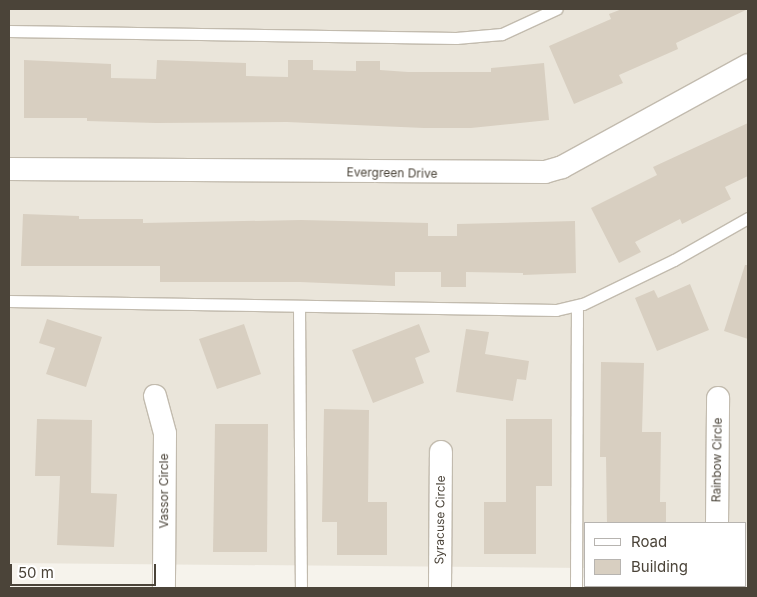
<!DOCTYPE html>
<html>
<head>
<meta charset="utf-8">
<style>
  body { margin:0 }
  #map { position:relative; width:757px; height:597px; overflow:hidden; background:#f6f3ec; font-family:Inter,sans-serif }
  div>[style] { position:absolute }
  .residential>* { inset:0; background:#eae5da }
  .building>* { inset:0; background:#d8cfc1 }
  .roads { filter:drop-shadow(1px 0 #c2bbae) drop-shadow(-1px 0 #c2bbae) drop-shadow(0 1px #c2bbae) drop-shadow(0 -1px #c2bbae) }
  .service>* { height:11px; margin:-5.5px; padding:0 5.5px; transform-origin:5.5px; border-radius:5.5px; background:#fff }
  .minor>* { height:22px; margin:-11px; padding:0 11px; transform-origin:11px; border-radius:11px; background:#fff }
  span { translate:-50% -50%; white-space:nowrap; text-align:center; line-height:1.15; -webkit-text-stroke:4.5px #fff; paint-order:stroke }
  .street-label { font-size:12px; color:#4b4439 }
  .frame { position:absolute; inset:0; border:10px solid #4b4439; pointer-events:none }
  .legend { position:absolute; left:584px; top:522px; width:162px; height:65px; box-sizing:border-box; background:#fff; border:1px solid #b7b4b0; margin:0; padding:6px 9px; list-style:none; font-size:15px; color:#4b4439 }
  .legend li { display:flex; align-items:center; gap:10px; height:25px }
  .legend b { width:25px; border:1px solid #b7b4b0 }
  .scale { position:absolute; left:10px; top:564px; width:146px; height:22px; box-sizing:border-box; border:2px solid #4b4439; border-top:0; padding-left:6px; font-size:15px; line-height:18px; white-space:nowrap; color:#4b4439; -webkit-text-stroke:4px #fff; paint-order:stroke }
</style>
</head>
<body>
<div id="map">
  <div class="residential">
    <i style="clip-path:polygon(9px 9px,748px 9px,748px 570px,746px 523px,586px 523px,586px 568px,9px 563px)"></i>
  </div>
  <div class="building">
    <i style="clip-path:polygon(622px 9px,748px 9px,676px 43px,678px 49px,619px 75px,623px 83px,574px 104px,549px 46px,611px 19px,609px 14px)"></i>
    <i style="clip-path:polygon(24px 60px,111px 64px,111px 78px,156px 79px,157px 60px,246px 63px,246px 76px,288px 77px,288px 60px,313px 60px,313px 70px,356px 71px,356px 61px,380px 61px,380px 70px,408px 72px,491px 72px,491px 68px,544px 63px,549px 120px,471px 128px,424px 128px,287px 122px,156px 123px,87px 121px,87px 118px,24px 118px)"></i>
    <i style="clip-path:polygon(748px 123px,748px 176px,725px 187px,731px 199px,682px 224px,680px 219px,635px 242px,641px 252px,619px 263px,591px 208px,657px 175px,653px 167px)"></i>
    <i style="clip-path:polygon(23px 214px,79px 216px,79px 219px,143px 219px,143px 223px,301px 220px,428px 223px,428px 236px,457px 236px,457px 224px,575px 221px,576px 273px,523px 275px,523px 273px,466px 272px,466px 287px,441px 287px,441px 272px,395px 272px,395px 286px,300px 282px,160px 282px,160px 266px,21px 266px)"></i>
    <i style="clip-path:polygon(745px 265px,748px 265px,748px 339px,724px 331px)"></i>
    <i style="clip-path:polygon(690px 284px,709px 330px,657px 351px,635px 298px,654px 290px,658px 298px)"></i>
    <i style="clip-path:polygon(47px 319px,102px 337px,86px 387px,46px 374px,55px 348px,39px 343px)"></i>
    <i style="clip-path:polygon(244px 324px,261px 374px,217px 389px,199px 339px)"></i>
    <i style="clip-path:polygon(419px 324px,430px 352px,415px 358px,424px 383px,373px 403px,352px 350px)"></i>
    <i style="clip-path:polygon(466px 329px,489px 332px,485px 354px,529px 361px,526px 380px,517px 379px,513px 401px,456px 392px)"></i>
    <i style="clip-path:polygon(601px 362px,644px 363px,642px 432px,661px 432px,660px 502px,666px 502px,666px 523px,607px 523px,606px 457px,600px 457px)"></i>
    <i style="clip-path:polygon(324px 409px,369px 410px,368px 502px,387px 502px,387px 555px,337px 555px,337px 522px,322px 522px)"></i>
    <i style="clip-path:polygon(37px 419px,92px 420px,91px 493px,117px 494px,114px 547px,57px 545px,60px 476px,35px 476px)"></i>
    <i style="clip-path:polygon(506px 419px,552px 419px,552px 486px,536px 486px,536px 554px,484px 554px,484px 502px,506px 502px)"></i>
    <i style="clip-path:polygon(215px 424px,268px 424px,267px 552px,213px 552px)"></i>
  </div>
  <div class="roads">
    <div class="service">
      <i style="left:9px;top:31px;width:447px;rotate:0.9deg"></i>
      <i style="left:456px;top:38px;width:46px;rotate:-5deg"></i>
      <i style="left:502px;top:34px;width:60px;rotate:-24.8deg"></i>
      <i style="left:9px;top:301px;width:547px;rotate:0.94deg"></i>
      <i style="left:556px;top:310px;width:28px;rotate:-13deg"></i>
      <i style="left:583px;top:304px;width:101px;rotate:-25.8deg"></i>
      <i style="left:674px;top:260px;width:85px;rotate:-29.6deg"></i>
      <i style="left:299px;top:307px;width:281px;rotate:89.6deg"></i>
      <i style="left:576px;top:588px;width:282px;rotate:-89.8deg"></i>
    </div>
    <div class="minor">
      <i style="left:9px;top:169px;width:536px;rotate:0.32deg"></i>
      <i style="left:545px;top:172px;width:18px;rotate:-16deg"></i>
      <i style="left:562px;top:167px;width:212px;rotate:-28.7deg"></i>
      <i style="left:155px;top:396px;width:39px;rotate:75deg"></i>
      <i style="left:165px;top:434px;width:154px;rotate:90.4deg"></i>
      <i style="left:717px;top:523px;width:125px;rotate:-89.5deg"></i>
      <i style="left:440px;top:588px;width:136px;rotate:-89.6deg"></i>
      <i style="left:716px;top:588px;width:2px;rotate:-90deg"></i>
    </div>
  </div>
  <div class="street-label">
    <span style="left:392px;top:173px;rotate:1deg">Evergreen Drive</span>
    <span style="left:717px;top:460px;rotate:-89deg">Rainbow Circle</span>
    <span style="left:164px;top:491px;rotate:-90deg">Vassor Circle</span>
    <span style="left:440px;top:520px;rotate:-89deg">Syracuse Circle</span>
  </div>
  <div class="frame"></div>
  <ul class="legend">
  <li><b style="height:6px;background:#fff"></b>Road</li>
  <li><b style="height:14px;background:#d8cfc1"></b>Building</li>
  </ul>
  <div class="scale">50 m</div>
</div>
</body>
</html>
